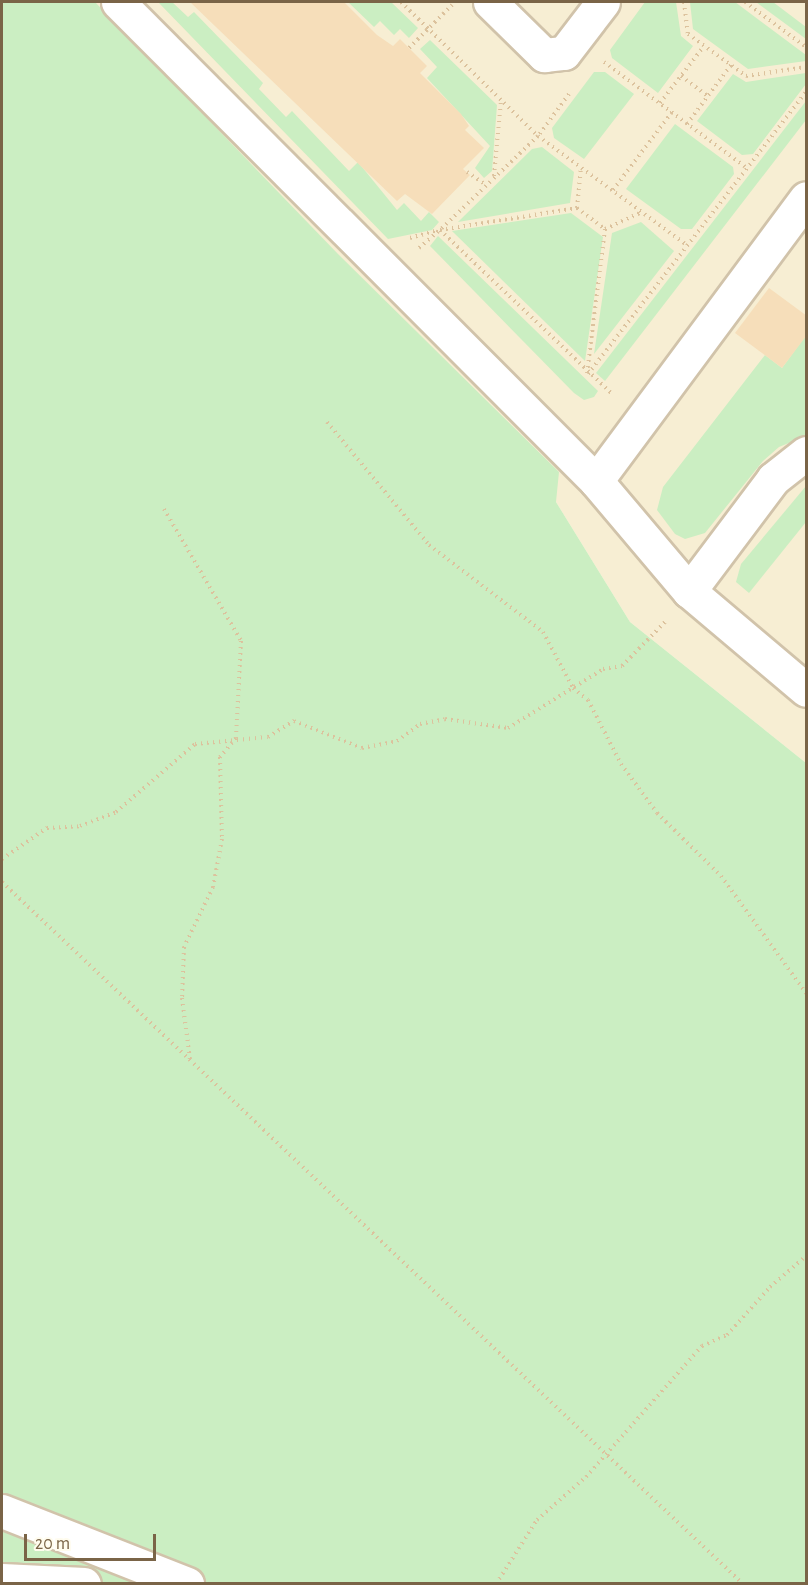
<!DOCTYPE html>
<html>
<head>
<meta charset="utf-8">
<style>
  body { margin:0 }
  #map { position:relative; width:808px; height:1585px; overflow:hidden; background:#fefae5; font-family:"Alegreya Sans",sans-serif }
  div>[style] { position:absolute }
  .residential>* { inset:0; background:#f7eed3 }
  .green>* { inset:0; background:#cbeec2 }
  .building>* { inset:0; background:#f6deba }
  .path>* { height:4px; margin-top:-2px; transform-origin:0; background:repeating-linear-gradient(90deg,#dcc29d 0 1.5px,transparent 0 6px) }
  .roads { filter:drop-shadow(2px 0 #d1c3aa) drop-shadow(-2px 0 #d1c3aa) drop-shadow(0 2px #d1c3aa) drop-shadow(0 -2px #d1c3aa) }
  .minor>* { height:33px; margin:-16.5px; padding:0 16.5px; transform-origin:16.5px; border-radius:16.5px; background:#fff }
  span { translate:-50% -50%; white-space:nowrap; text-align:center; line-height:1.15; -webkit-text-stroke:5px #fffcee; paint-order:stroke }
  .frame { position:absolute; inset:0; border:3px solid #7a6447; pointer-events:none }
  .scale { position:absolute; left:24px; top:1534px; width:132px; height:27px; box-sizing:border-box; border:3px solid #7a6447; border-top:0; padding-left:8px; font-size:18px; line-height:21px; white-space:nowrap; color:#7a6447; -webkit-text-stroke:4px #fffcee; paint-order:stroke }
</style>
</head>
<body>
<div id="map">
  <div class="residential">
    <i style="clip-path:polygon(25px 2px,806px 2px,806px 763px,630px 622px,556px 502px)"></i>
  </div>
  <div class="green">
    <i style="clip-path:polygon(2px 2px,95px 2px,338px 254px,559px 472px,556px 502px,630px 622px,806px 763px,806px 1583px,2px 1584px)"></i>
    <i style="clip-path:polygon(158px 2px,172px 2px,188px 17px,194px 12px,263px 83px,259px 89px,286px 117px,292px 111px,349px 171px,358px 162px,397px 210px,404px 203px,421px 221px,429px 212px,439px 222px,432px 230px,388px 239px)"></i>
    <i style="clip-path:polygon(348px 2px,391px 2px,418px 28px,409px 38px,400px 29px,394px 35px,380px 21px,374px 27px)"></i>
    <i style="clip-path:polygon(645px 2px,676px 2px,681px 36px,693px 46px,658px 93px,612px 58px,610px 50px)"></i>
    <i style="clip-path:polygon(690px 2px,735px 2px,806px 55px,806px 61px,748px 69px,693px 29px)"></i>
    <i style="clip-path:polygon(756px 2px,773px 2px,806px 27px,806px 39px)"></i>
    <i style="clip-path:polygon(430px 40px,497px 105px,492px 171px,484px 178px,475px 168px,490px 146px,427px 78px,437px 67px,420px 49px)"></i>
    <i style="clip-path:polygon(594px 72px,605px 72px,634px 94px,584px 159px,554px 138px,552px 128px)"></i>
    <i style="clip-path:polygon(806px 73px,806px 84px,753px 154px,742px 155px,697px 121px,733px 74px,746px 82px)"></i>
    <i style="clip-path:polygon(806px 101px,806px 120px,605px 381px,596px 373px)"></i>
    <i style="clip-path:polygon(675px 124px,733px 167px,734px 174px,692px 229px,681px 229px,626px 189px)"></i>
    <i style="clip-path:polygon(542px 147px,574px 172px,570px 203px,458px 222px,532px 149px)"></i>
    <i style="clip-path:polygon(571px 213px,603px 237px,585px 361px,452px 231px)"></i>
    <i style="clip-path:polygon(641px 222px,674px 251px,594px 354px,612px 233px)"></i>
    <i style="clip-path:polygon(438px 236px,598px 391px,594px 397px,584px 400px,574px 393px,430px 246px)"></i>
    <i style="clip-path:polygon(806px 335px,806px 436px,779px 447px,763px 461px,705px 533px,685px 539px,675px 534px,657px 510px,663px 487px,765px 355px,782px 368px)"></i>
    <i style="clip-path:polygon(806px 486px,806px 522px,749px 593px,736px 582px,741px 564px)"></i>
  </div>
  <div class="building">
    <i style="clip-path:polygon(190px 2px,344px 2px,377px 35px,393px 46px,400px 39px,427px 66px,420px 73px,461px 114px,469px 126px,465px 130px,484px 148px,463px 169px,470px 175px,432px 214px,405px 194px,397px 201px)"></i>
    <i style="clip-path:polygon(769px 288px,807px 316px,807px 335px,782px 368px,735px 333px)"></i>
  </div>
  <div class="path">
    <i style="left:401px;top:2px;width:192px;rotate:44.4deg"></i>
    <i style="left:538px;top:136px;width:136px;rotate:136.2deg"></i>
    <i style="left:440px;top:230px;width:139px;rotate:-9.1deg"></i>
    <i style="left:577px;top:208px;width:35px;rotate:37deg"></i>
    <i style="left:605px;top:229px;width:146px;rotate:97.1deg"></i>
    <i style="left:684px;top:2px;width:32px;rotate:83deg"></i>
    <i style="left:688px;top:34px;width:72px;rotate:35.9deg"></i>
    <i style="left:746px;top:76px;width:61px;rotate:-8.5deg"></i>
    <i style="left:745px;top:2px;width:76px;rotate:36.4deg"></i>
    <i style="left:409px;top:48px;width:61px;rotate:-45deg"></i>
    <i style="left:604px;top:62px;width:179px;rotate:36.6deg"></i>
    <i style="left:681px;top:76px;width:34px;rotate:37deg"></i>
    <i style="left:569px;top:94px;width:52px;rotate:126.4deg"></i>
    <i style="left:538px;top:136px;width:185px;rotate:36.2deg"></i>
    <i style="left:660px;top:103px;width:72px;rotate:-52.3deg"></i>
    <i style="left:687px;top:124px;width:74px;rotate:-53.3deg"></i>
    <i style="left:467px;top:172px;width:23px;rotate:34deg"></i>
    <i style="left:494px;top:176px;width:76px;rotate:-84.7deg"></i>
    <i style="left:613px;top:190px;width:98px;rotate:-52.9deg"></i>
    <i style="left:577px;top:208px;width:40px;rotate:-84.3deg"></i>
    <i style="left:605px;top:229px;width:41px;rotate:-24.7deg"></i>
    <i style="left:410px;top:238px;width:26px;rotate:-16deg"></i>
    <i style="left:419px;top:248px;width:28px;rotate:-41deg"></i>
    <i style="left:440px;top:230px;width:238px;rotate:43.6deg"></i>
    <i style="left:588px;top:374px;width:356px;rotate:-52.3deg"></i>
    <i style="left:327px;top:422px;width:160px;rotate:50.3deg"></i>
    <i style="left:429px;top:545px;width:143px;rotate:37.3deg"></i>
    <i style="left:543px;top:632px;width:64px;rotate:61.8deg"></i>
    <i style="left:573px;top:688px;width:19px;rotate:39deg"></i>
    <i style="left:588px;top:700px;width:72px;rotate:62.7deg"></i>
    <i style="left:621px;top:764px;width:61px;rotate:53.7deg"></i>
    <i style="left:657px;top:813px;width:90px;rotate:44.5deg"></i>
    <i style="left:721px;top:876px;width:145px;rotate:54deg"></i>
    <i style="left:164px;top:509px;width:153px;rotate:59.7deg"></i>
    <i style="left:241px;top:641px;width:97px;rotate:93deg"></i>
    <i style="left:236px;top:738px;width:25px;rotate:130deg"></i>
    <i style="left:220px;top:757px;width:82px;rotate:88.6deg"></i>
    <i style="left:222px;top:839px;width:49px;rotate:100.6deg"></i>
    <i style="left:213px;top:887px;width:67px;rotate:115.8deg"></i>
    <i style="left:184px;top:947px;width:51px;rotate:92.2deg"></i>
    <i style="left:182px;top:998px;width:63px;rotate:82.6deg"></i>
    <i style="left:2px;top:859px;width:55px;rotate:-34.6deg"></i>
    <i style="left:47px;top:828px;width:33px;rotate:-3deg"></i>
    <i style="left:80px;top:826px;width:39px;rotate:-21deg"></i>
    <i style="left:116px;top:812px;width:104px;rotate:-40.7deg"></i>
    <i style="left:195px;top:744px;width:73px;rotate:-5.5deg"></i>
    <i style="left:268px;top:737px;width:31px;rotate:-32deg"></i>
    <i style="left:294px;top:721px;width:73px;rotate:21.7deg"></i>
    <i style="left:362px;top:748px;width:36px;rotate:-11deg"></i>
    <i style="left:397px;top:741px;width:29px;rotate:-36deg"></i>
    <i style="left:420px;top:724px;width:25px;rotate:-11deg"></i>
    <i style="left:445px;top:719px;width:64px;rotate:8.1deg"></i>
    <i style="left:508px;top:728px;width:112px;rotate:-31.8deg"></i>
    <i style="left:603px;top:669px;width:19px;rotate:-9deg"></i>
    <i style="left:622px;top:666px;width:62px;rotate:-45.7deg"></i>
    <i style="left:2px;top:882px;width:1021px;rotate:43.45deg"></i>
    <i style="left:496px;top:1584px;width:76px;rotate:-57.4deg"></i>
    <i style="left:537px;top:1520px;width:65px;rotate:-41.3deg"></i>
    <i style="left:586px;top:1477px;width:175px;rotate:-48.5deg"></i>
    <i style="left:702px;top:1346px;width:27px;rotate:-24deg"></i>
    <i style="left:727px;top:1335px;width:64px;rotate:-48.1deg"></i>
    <i style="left:770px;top:1287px;width:48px;rotate:-40.7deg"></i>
  </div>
  <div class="roads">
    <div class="minor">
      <i style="left:118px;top:2px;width:677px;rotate:45.06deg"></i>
      <i style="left:596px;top:481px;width:144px;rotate:49.8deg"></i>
      <i style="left:689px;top:591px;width:153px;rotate:40.2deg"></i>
      <i style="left:490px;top:2px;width:76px;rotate:44.5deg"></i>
      <i style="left:544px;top:55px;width:20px;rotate:-6deg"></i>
      <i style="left:564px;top:53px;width:64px;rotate:-52.6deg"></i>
      <i style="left:596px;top:481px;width:352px;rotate:-53.4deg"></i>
      <i style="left:689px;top:591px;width:140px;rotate:-53.1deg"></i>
      <i style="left:773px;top:479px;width:42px;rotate:-38.2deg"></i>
      <i style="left:2px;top:1511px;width:199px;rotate:21.5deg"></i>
      <i style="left:2px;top:1580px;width:82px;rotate:2.8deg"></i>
    </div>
  </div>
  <div class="frame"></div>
  <div class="scale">20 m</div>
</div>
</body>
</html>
